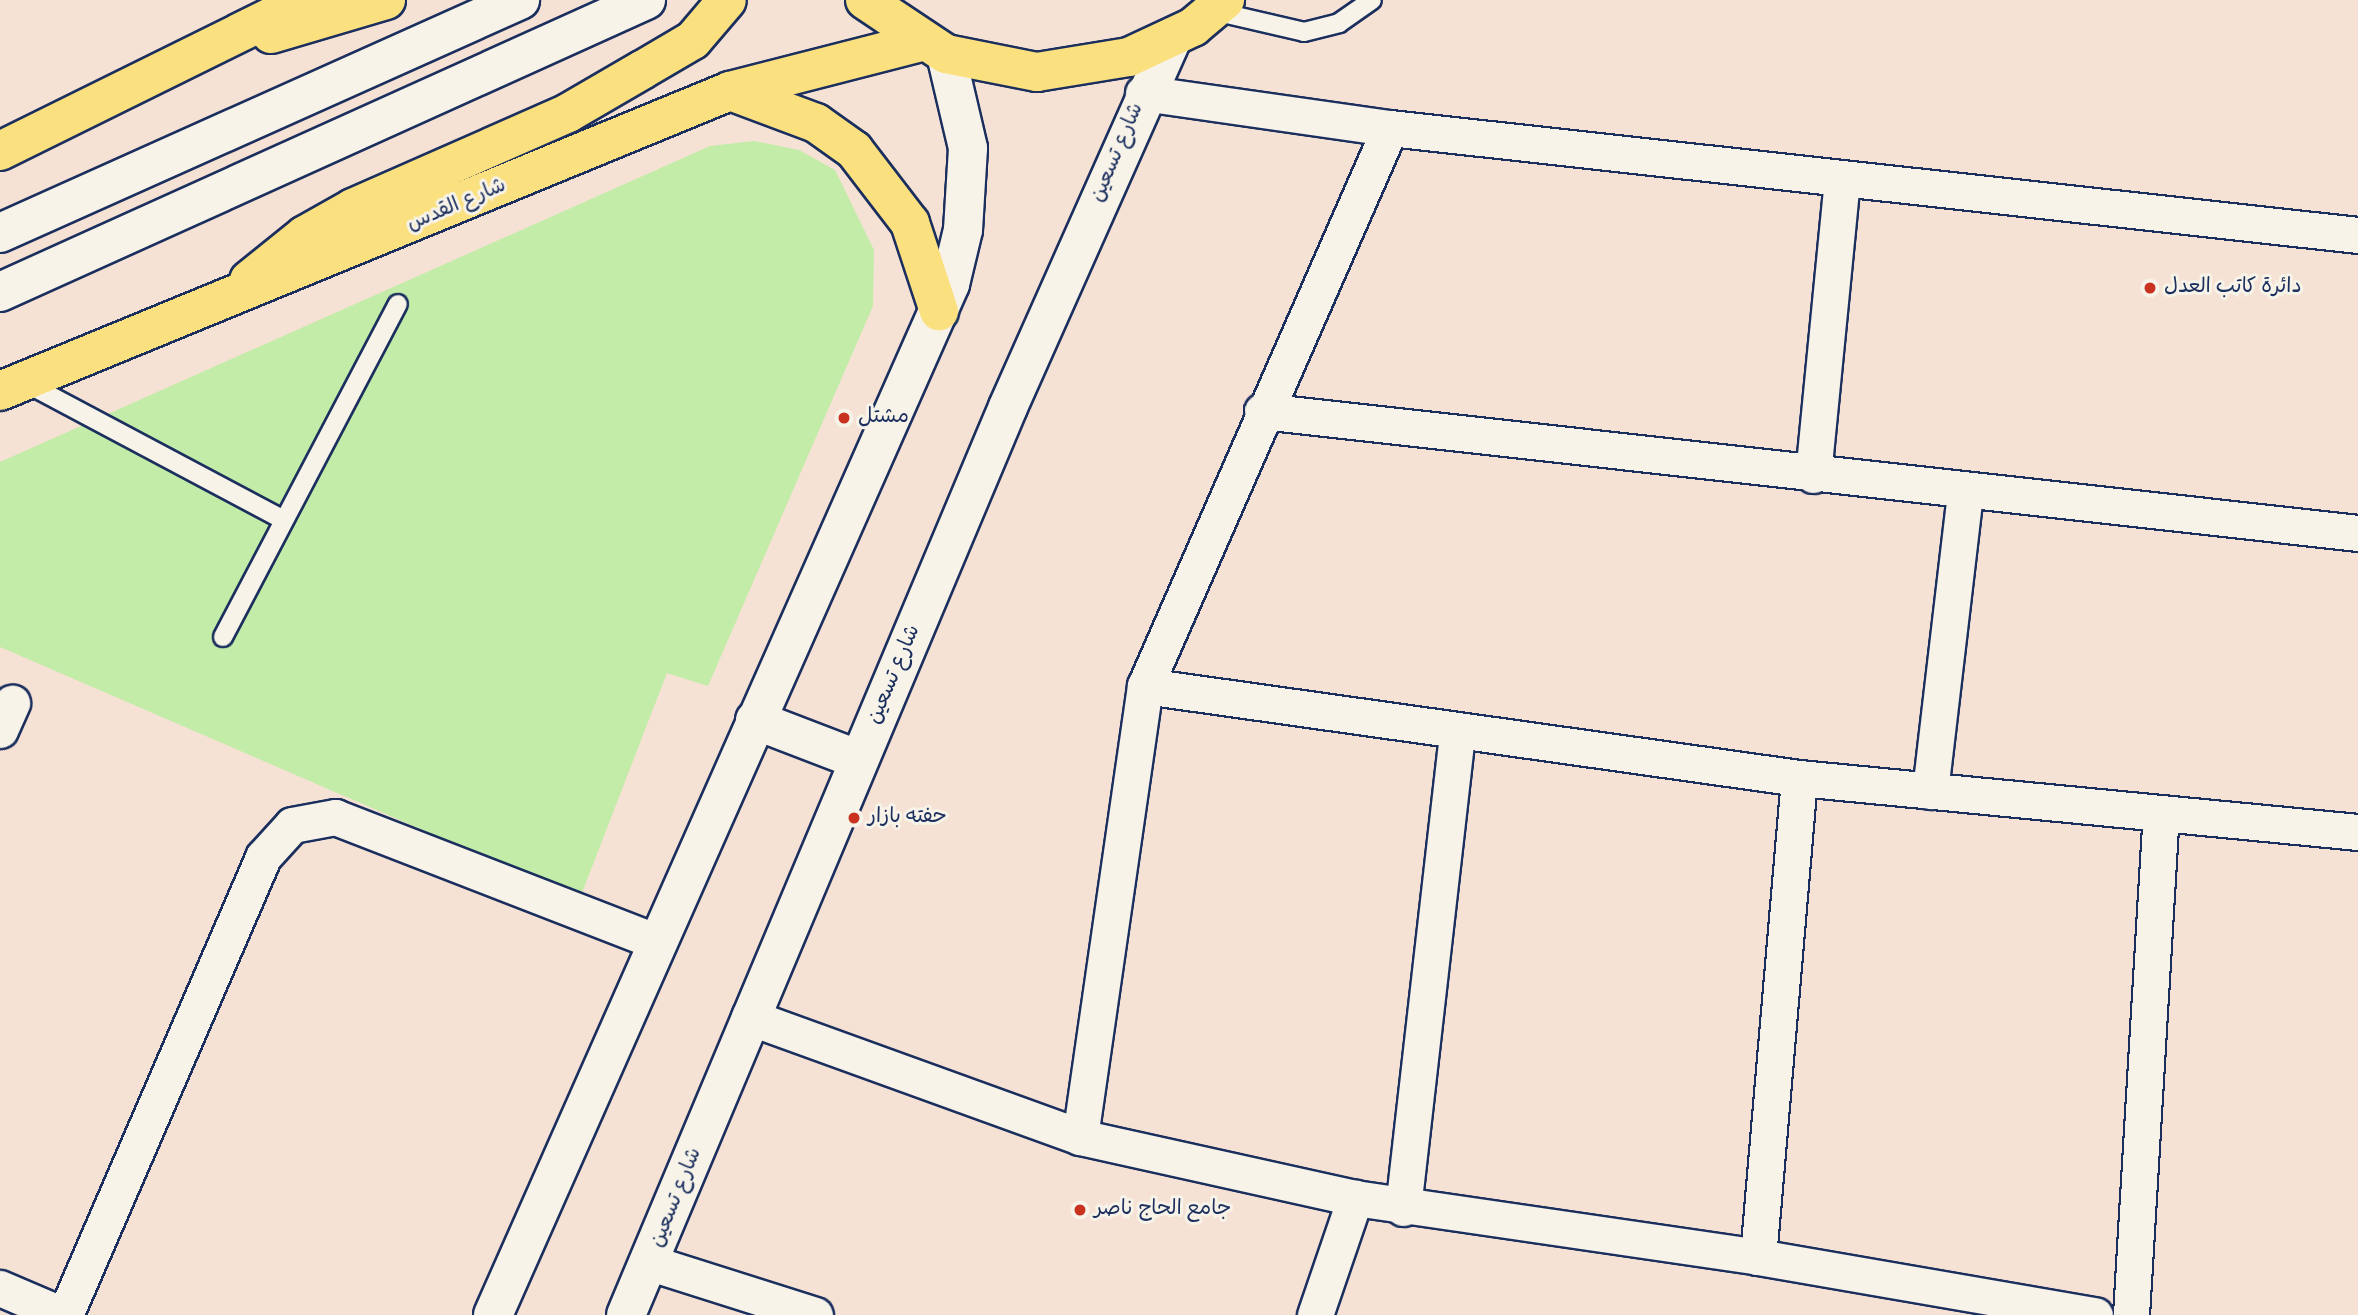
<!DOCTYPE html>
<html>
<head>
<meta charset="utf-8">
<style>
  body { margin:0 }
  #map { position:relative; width:2358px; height:1315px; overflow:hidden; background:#f6e2d4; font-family:Dekko,"Playpen Sans Arabic",sans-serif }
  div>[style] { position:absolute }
  .green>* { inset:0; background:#c2eca8 }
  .roads { filter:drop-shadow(2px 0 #1b2f5e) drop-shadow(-2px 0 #1b2f5e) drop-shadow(0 2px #1b2f5e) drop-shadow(0 -2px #1b2f5e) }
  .lane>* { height:18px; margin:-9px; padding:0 9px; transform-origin:9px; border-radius:9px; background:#f7f3e8 }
  .street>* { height:35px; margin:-17.5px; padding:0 17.5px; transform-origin:17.5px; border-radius:17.5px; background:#f7f3e8 }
  .secondary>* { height:38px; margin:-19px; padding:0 19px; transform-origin:19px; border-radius:19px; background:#f7f3e8 }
  .primary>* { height:38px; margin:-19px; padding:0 19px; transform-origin:19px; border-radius:19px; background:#fbe080 }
  .dots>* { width:19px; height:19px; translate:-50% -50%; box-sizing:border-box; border:4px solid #f7f3e8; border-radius:50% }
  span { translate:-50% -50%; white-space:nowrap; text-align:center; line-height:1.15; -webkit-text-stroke:6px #f7f3e8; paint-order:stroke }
  .street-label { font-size:21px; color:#1b2f5e }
  .poi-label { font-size:21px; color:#1b2f5e }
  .left { translate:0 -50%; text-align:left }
</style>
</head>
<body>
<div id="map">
  <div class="green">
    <i style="clip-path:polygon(754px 141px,799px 150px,835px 170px,874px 250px,873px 306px,708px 686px,667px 673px,580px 898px,0 647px,0 462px,710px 146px)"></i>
  </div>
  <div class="roads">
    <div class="lane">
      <i style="left:1214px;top:11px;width:92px;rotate:13.1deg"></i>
      <i style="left:1304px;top:32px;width:36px;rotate:-14deg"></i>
      <i style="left:1339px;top:23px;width:40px;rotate:-34.9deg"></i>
      <i style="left:26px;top:383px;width:292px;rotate:28deg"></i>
      <i style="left:223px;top:637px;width:376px;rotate:-62.3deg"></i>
    </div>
    <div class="street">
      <i style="left:1143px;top:93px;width:249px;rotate:8.1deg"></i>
      <i style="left:1390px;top:128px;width:974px;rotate:6.31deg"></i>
      <i style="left:1262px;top:411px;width:1103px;rotate:6.35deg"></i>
      <i style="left:1813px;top:475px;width:296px;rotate:-84.4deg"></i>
      <i style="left:1145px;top:686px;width:660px;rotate:8.01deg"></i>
      <i style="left:1799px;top:778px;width:562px;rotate:5.52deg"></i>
      <i style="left:0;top:730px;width:30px;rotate:-66deg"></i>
      <i style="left:1930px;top:791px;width:301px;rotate:-83.3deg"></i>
      <i style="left:749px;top:1017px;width:352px;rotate:19.9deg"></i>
      <i style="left:1080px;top:1137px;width:282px;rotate:12.5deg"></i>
      <i style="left:1355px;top:1198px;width:407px;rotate:8.3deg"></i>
      <i style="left:1758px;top:1257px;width:342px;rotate:9.8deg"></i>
      <i style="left:1080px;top:1137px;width:456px;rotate:-81.8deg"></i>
      <i style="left:1145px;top:686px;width:609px;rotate:-66.3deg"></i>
      <i style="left:1403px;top:1208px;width:476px;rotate:-83.5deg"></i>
      <i style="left:1758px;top:1257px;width:481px;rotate:-85.1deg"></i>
      <i style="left:651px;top:1263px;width:172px;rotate:17.6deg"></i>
      <i style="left:0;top:1288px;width:69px;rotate:23.2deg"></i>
      <i style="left:65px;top:1315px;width:499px;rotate:-66.6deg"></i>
      <i style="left:263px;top:857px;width:43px;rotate:-47.8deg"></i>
      <i style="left:292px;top:825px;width:44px;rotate:-10.5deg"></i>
      <i style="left:335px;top:817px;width:345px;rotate:21.2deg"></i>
      <i style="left:1315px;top:1315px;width:124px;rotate:-71.1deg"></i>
      <i style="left:2131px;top:1315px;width:500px;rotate:-86.6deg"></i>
    </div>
    <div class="secondary">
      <i style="left:0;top:233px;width:570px;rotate:-24.14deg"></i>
      <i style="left:0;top:292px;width:709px;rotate:-24.32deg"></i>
      <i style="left:755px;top:720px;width:111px;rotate:21deg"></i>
      <i style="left:493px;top:1315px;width:1128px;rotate:-66.09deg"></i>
      <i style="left:950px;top:284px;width:56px;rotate:-76.5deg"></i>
      <i style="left:963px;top:230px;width:82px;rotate:-86.5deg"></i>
      <i style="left:968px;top:148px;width:97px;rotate:-103.2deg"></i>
      <i style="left:626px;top:1315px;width:985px;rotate:-67.18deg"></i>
      <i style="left:1008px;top:407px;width:404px;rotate:-66deg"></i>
    </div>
    <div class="primary">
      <i style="left:865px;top:0;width:97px;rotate:33.7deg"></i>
      <i style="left:946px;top:54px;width:93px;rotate:11.2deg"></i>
      <i style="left:1037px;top:72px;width:93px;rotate:-9.3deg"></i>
      <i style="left:1129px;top:57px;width:71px;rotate:-25.1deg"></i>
      <i style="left:1193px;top:27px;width:42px;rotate:-40.2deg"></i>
      <i style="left:271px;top:34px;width:120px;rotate:-16.5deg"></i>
      <i style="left:730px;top:91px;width:92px;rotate:20.4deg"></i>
      <i style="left:816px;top:123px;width:47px;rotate:35.4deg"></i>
      <i style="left:854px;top:150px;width:92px;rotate:52.5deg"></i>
      <i style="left:910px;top:223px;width:93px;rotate:71.8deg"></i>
      <i style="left:0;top:151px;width:340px;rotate:-26.3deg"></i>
      <i style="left:249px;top:280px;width:72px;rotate:-38.8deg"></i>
      <i style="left:305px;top:235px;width:55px;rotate:-29.4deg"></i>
      <i style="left:353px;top:208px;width:235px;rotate:-23.8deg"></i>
      <i style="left:568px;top:113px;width:86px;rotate:-30.2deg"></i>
      <i style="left:642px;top:70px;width:59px;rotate:-30.5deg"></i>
      <i style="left:693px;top:40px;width:52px;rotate:-49.6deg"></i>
      <i style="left:0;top:391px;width:789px;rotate:-22.34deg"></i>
      <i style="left:730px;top:91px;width:197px;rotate:-14.4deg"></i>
    </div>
  </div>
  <div class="dots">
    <i style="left:2150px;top:288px;background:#c8321e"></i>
    <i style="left:844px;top:418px;background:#c8321e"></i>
    <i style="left:854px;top:818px;background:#c8321e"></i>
    <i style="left:1080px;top:1210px;background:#c8321e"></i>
  </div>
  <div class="street-label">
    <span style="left:1118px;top:153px;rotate:-67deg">شارع تسعين</span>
    <span style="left:457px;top:206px;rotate:-23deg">شارع القدس</span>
    <span style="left:895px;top:675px;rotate:-67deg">شارع تسعين</span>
    <span style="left:677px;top:1198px;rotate:-68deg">شارع تسعين</span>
  </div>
  <div class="poi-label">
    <span class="left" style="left:2164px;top:288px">دائرة كاتب العدل</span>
    <span class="left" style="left:858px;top:418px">مشتل</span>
    <span class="left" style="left:868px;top:818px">حفته بازار</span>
    <span class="left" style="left:1094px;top:1210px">جامع الحاج ناصر</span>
  </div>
</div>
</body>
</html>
